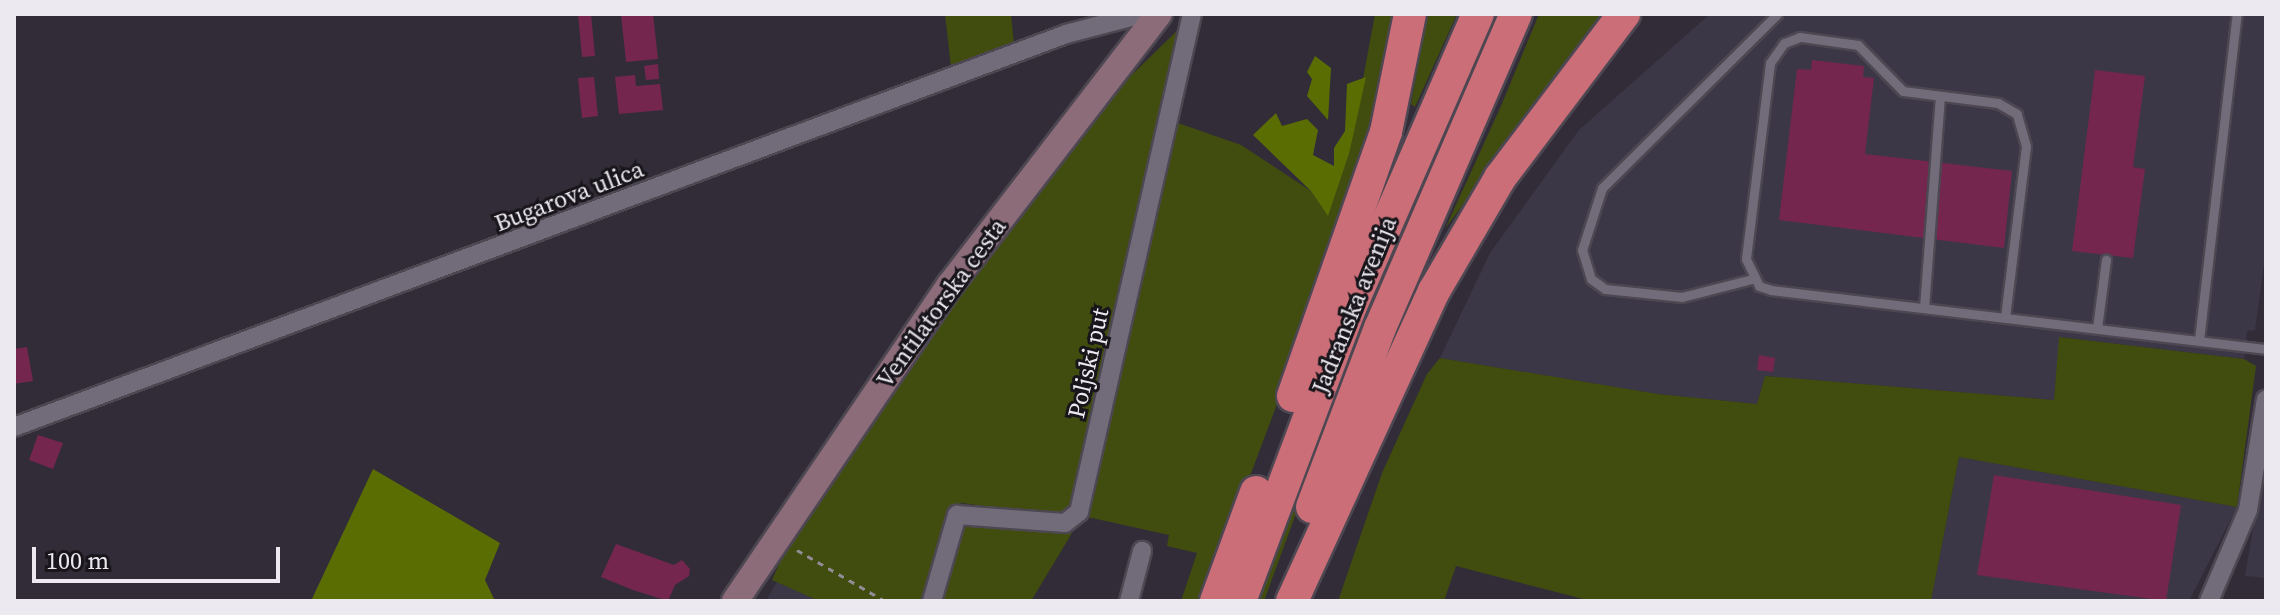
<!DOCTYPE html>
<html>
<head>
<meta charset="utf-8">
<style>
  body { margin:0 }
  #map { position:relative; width:2280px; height:615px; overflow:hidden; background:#322c38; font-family:"Source Serif 4",serif }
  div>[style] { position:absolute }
  .commercial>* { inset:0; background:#3c3747 }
  .green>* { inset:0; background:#404d0e }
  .forest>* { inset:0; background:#5a6d02 }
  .building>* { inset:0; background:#74264f }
  .path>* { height:3px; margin-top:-1.5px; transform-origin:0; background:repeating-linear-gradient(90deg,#918c96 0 6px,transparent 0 12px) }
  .roads { filter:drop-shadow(2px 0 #4d4752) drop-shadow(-2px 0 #4d4752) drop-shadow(0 2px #4d4752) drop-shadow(0 -2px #4d4752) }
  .service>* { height:9px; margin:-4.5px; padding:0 4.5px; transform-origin:4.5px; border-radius:4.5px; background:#726b7a }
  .minor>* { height:18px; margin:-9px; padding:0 9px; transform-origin:9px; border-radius:9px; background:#726b7a }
  .secondary>* { height:26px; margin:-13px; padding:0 13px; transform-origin:13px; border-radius:13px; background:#8d6c79 }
  .motorway>* { height:32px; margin:-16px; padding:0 16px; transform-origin:16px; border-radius:16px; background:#cb6e78 }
  span { translate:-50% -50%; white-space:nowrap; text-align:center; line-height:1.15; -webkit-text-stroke:6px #18161b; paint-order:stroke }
  .street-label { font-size:24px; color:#ede9f1 }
  .frame { position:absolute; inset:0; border:16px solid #ede9f1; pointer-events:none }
  .scale { position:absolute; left:32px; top:547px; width:248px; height:36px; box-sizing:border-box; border:4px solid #ede9f1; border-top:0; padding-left:10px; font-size:24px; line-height:28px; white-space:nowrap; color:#ede9f1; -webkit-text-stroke:6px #18161b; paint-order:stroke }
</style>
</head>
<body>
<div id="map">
  <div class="commercial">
    <i style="clip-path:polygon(1710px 14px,2266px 14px,2266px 250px,2255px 330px,2247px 331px,2244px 359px,2060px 337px,2054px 400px,1765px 376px,1757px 404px,1658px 394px,1440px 358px,1490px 253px,1579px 130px)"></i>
    <i style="clip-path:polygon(2266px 451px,2266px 578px,2245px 576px)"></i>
    <i style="clip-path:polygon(1959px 457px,2237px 507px,2189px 601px,1931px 601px)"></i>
    <i style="clip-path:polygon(777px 582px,819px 601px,766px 601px)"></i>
  </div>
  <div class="green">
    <i style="clip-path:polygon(945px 14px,1011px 14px,1014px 44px,951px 67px)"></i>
    <i style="clip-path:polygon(1375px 14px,1400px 14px,1390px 70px,1303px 335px,1203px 601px,1181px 601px,1197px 553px,1167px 546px,1169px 535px,1083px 516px,1097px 476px,1178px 123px,1241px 145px,1311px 191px,1328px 215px,1349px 154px)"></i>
    <i style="clip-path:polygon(1427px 14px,1457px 14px,1415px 107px,1411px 104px)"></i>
    <i style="clip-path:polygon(1493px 14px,1502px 14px,1331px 418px,1264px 601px,1255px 601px,1362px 316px)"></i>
    <i style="clip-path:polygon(1539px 14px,1602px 14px,1445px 229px,1501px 106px)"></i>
    <i style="clip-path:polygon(1181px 27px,1069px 512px,1049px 515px,962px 503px,947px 508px,925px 601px,819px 601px,772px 580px,791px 537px,962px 288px,1110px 96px)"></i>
    <i style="clip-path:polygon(2059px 337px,2244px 359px,2256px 366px,2237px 507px,1959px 457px,1931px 601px,1591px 601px,1456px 566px,1444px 601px,1338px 601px,1382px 473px,1427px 374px,1440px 358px,1658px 394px,1757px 404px,1765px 376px,2054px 400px)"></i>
    <i style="clip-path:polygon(964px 522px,1072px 533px,1031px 601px,939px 601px)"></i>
  </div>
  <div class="forest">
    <i style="clip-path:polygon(1315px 56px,1331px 68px,1328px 120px,1307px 96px,1312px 79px,1307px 72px)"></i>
    <i style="clip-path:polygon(1366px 77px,1349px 154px,1328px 216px,1311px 191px,1253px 135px,1276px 113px,1282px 126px,1307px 119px,1318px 130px,1313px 155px,1334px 166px,1334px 148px,1345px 131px,1347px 84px)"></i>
    <i style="clip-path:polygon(373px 469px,500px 543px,485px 580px,495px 601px,311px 601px)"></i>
  </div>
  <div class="building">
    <i style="clip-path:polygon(578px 14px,591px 14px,595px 56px,582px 57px)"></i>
    <i style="clip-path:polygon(621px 14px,653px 14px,658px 59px,626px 62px)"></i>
    <i style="clip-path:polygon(1812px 60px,1864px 66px,1863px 77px,1874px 78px,1865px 154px,2012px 171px,2004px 248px,1779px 220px,1797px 69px,1811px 70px)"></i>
    <i style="clip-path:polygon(658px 64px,659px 79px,646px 80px,644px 66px)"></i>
    <i style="clip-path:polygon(2095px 70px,2145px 76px,2133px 167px,2145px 169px,2133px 258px,2072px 251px)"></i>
    <i style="clip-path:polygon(635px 75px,636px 86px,660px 84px,663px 110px,619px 114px,615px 77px)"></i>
    <i style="clip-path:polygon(594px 77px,598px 116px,582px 118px,578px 78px)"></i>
    <i style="clip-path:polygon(27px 347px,33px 381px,14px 384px,14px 349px)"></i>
    <i style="clip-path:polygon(1759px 355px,1775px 358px,1773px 372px,1757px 370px)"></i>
    <i style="clip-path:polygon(38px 435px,63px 443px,53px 469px,29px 460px)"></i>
    <i style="clip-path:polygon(1994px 475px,2181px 505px,2166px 601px,1977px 575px)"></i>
    <i style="clip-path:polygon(616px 544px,674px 565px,682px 560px,690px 569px,689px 576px,675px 585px,668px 601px,633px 590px,601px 577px)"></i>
  </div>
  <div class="path">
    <i style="left:797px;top:550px;width:102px;rotate:30.1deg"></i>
  </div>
  <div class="roads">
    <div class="service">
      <i style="left:1752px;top:279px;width:72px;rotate:165.6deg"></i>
      <i style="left:1682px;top:297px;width:77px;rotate:-174.1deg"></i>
      <i style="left:1605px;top:289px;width:17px;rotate:-144deg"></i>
      <i style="left:1591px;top:279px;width:30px;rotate:-107deg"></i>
      <i style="left:1582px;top:250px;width:65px;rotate:-72.1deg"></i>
      <i style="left:1602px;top:188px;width:247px;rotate:-44.8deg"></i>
      <i style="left:1924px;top:308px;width:212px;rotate:-85.7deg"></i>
      <i style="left:2005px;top:317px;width:172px;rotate:-83deg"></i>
      <i style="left:2026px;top:146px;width:33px;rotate:-106deg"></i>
      <i style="left:2017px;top:114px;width:22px;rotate:-150deg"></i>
      <i style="left:1998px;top:103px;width:96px;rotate:-172.8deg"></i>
      <i style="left:1903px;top:91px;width:64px;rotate:-134.4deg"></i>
      <i style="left:1858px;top:45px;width:59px;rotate:-172.1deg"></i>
      <i style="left:1800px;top:37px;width:17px;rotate:159deg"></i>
      <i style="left:1784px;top:43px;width:24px;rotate:125deg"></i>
      <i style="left:1770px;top:63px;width:197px;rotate:97deg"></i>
      <i style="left:1746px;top:259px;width:30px;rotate:64deg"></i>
      <i style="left:1759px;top:286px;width:13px;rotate:18deg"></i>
      <i style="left:1771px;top:290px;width:499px;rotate:6.8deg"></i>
      <i style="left:2097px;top:328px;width:69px;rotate:-82.5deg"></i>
      <i style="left:2199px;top:340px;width:328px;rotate:-83.4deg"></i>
    </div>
    <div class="minor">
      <i style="left:14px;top:427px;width:1123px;rotate:-20.48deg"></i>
      <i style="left:1066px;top:34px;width:80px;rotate:-14.6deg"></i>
      <i style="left:932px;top:601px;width:90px;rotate:-73.8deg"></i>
      <i style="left:957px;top:515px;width:108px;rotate:4.2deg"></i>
      <i style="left:1065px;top:523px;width:18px;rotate:-38deg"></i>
      <i style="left:1079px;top:512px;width:511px;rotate:-77.22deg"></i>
      <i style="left:1129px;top:601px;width:52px;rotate:-75.4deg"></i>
      <i style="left:2209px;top:601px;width:99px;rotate:-66.8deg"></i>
      <i style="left:2248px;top:510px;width:112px;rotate:-80.8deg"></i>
    </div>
    <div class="secondary">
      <i style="left:735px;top:601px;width:382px;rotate:-55.8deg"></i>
      <i style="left:950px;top:285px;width:342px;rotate:-52.4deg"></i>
    </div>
    <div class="motorway">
      <i style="left:1293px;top:396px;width:280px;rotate:-70.6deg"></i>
      <i style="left:1386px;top:132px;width:120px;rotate:-78.5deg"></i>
      <i style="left:1312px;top:507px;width:191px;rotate:-69.2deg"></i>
      <i style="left:1380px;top:328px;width:342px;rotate:-66.6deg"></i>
      <i style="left:1216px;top:601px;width:116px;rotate:-69.8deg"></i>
      <i style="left:1240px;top:601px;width:315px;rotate:-69.4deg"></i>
      <i style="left:1351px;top:306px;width:318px;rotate:-66.5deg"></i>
      <i style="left:1292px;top:601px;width:341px;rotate:-65.4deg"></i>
      <i style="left:1434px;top:291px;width:131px;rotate:-59.7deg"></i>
      <i style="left:1500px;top:178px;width:206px;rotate:-52.9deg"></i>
    </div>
  </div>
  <div class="street-label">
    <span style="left:569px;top:196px;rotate:-21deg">Bugarova ulica</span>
    <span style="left:941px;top:303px;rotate:-54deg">Ventilatorska cesta</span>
    <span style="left:1354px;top:305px;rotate:-68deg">Jadranska avenija</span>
    <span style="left:1088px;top:363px;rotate:-77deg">Poljski put</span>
  </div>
  <div class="frame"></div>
  <div class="scale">100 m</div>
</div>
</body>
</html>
